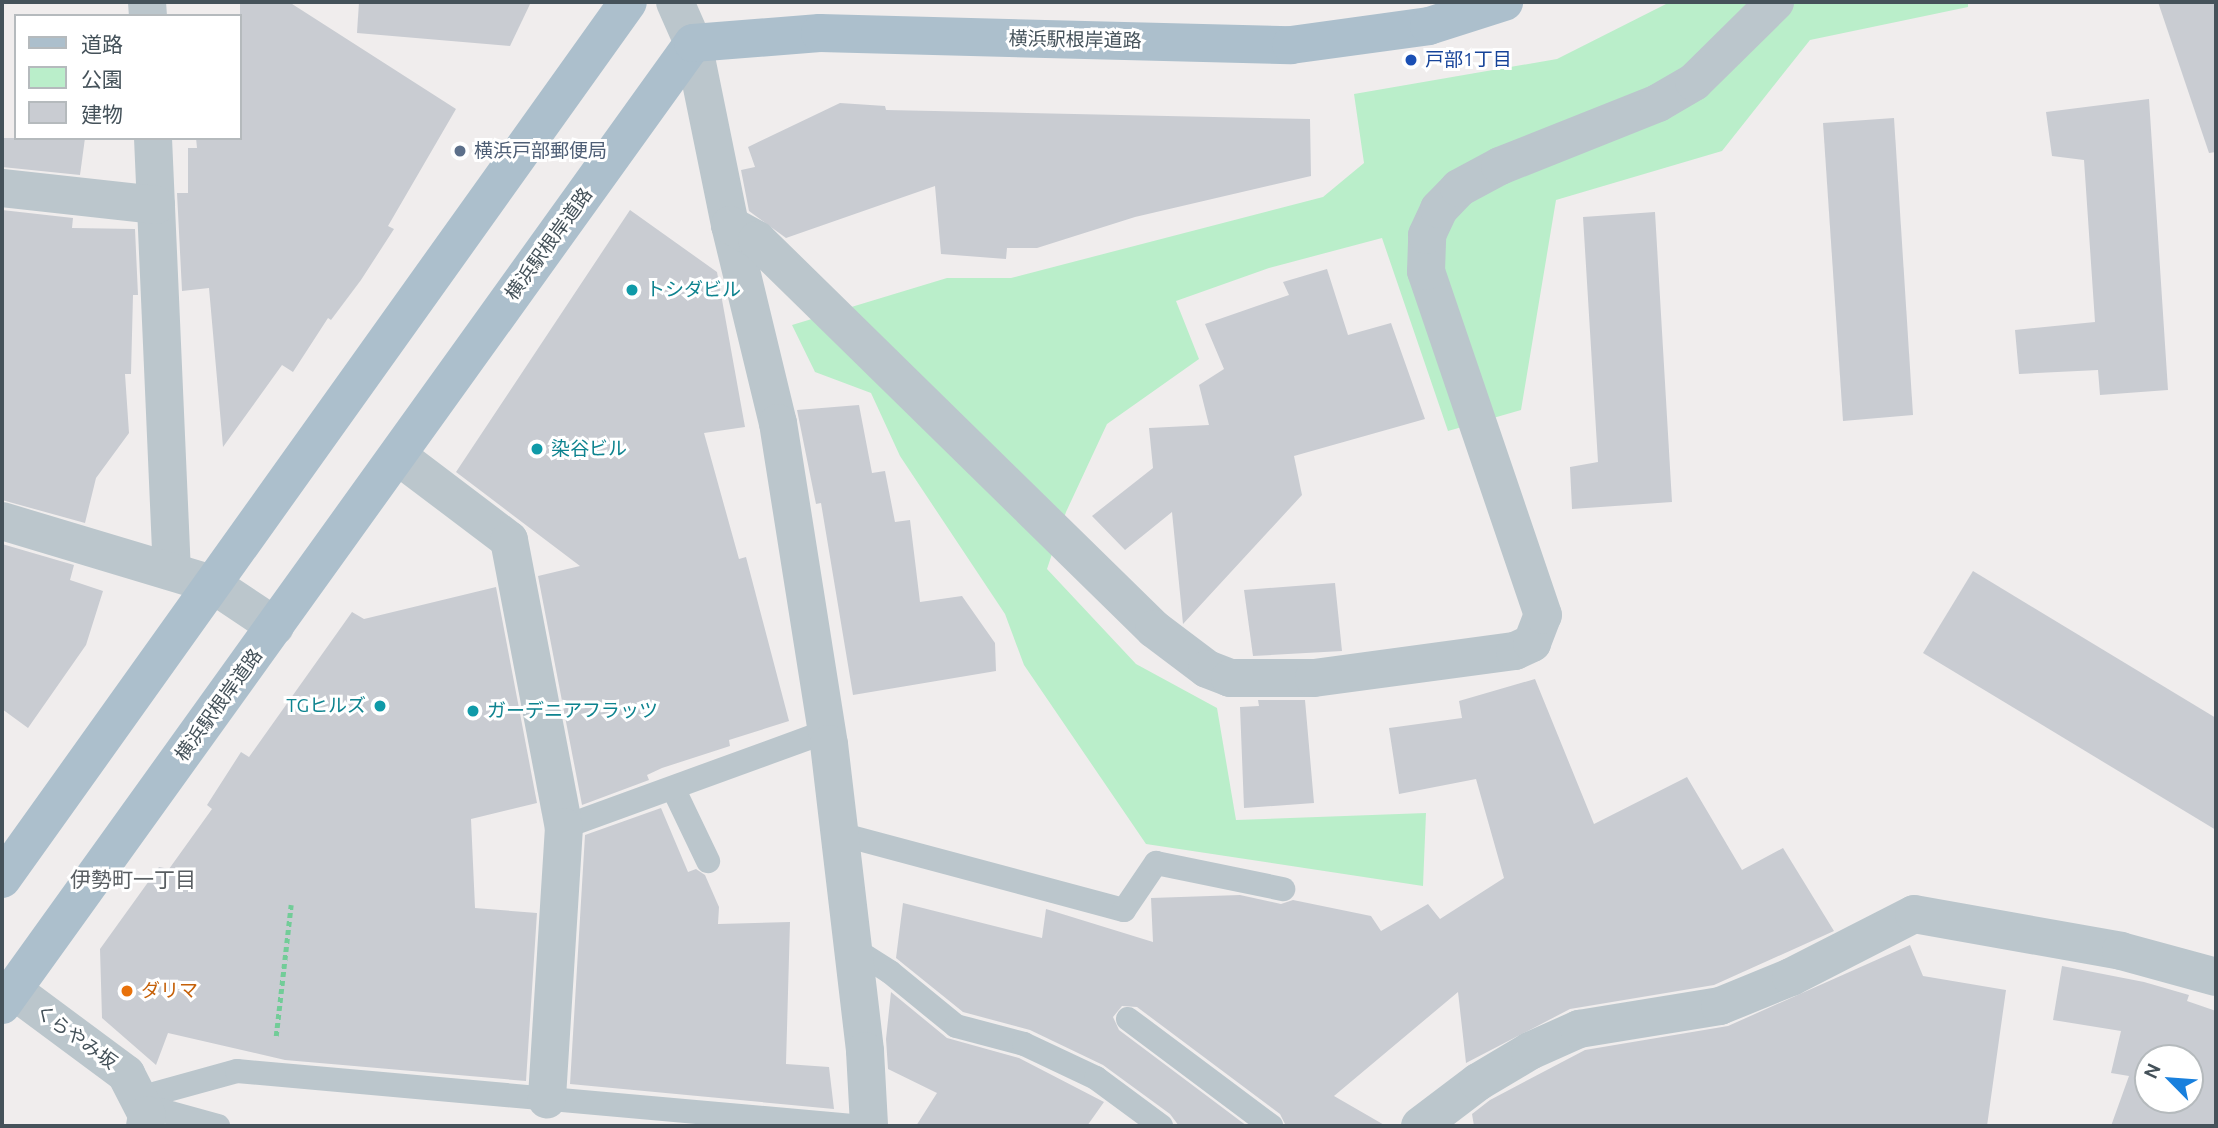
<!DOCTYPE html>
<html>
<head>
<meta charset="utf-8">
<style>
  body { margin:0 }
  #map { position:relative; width:2218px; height:1128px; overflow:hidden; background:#f0eded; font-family:Ubuntu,"Noto Sans JP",sans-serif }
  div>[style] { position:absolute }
  .green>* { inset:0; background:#baeeca }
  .building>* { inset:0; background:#c9ccd2 }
  .path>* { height:4.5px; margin-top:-2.25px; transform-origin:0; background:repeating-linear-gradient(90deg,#72cc98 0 5px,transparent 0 8.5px) }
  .service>* { height:24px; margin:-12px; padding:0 12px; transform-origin:12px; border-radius:12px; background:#bbc6cc }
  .minor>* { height:38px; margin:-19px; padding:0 19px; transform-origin:19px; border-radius:19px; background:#bbc6cc }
  .tertiary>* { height:38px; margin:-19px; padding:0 19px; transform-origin:19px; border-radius:19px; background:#bbc6cc }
  .primary>* { height:38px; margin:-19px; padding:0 19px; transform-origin:19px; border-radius:19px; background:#acbfcc }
  .dots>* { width:19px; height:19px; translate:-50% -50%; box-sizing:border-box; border:4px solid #fff; border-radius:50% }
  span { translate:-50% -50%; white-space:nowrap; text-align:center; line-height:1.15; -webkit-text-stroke:6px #fff; paint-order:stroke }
  .street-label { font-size:19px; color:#45525a }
  .transit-label { font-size:19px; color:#164399 }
  .left { translate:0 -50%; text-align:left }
  .service-label { font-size:19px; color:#4e5e75 }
  .culture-label { font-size:19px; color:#0d838f }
  .right { translate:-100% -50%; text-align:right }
  .food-label { font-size:19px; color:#c56008 }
  .neighbourhood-label { font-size:21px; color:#595e62 }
  .frame { position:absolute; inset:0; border:4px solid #45525a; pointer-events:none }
  .legend { position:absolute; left:14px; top:14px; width:228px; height:126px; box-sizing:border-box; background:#fff; border:2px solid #b5babd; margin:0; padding:9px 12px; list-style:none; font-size:21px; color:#45525a }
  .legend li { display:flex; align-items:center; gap:14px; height:35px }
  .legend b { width:35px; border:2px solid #b5babd }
  .north { position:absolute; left:2134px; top:1044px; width:70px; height:70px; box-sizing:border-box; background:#fff; border:2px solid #b5babd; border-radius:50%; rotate:295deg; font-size:19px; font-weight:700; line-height:28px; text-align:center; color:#45525a }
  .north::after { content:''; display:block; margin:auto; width:24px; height:32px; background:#1980dd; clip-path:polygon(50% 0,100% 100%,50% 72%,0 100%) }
</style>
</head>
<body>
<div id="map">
  <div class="green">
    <i style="clip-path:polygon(1670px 2px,1968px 2px,1968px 7px,1810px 40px,1722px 151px,1556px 200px,1521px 410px,1448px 431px,1382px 238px,1269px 268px,1176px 301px,1199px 359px,1107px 424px,1066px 512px,1047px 569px,1136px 664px,1217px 708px,1236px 820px,1426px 813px,1423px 886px,1146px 844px,1024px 665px,1005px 614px,900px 456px,871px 393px,815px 372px,792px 325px,947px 278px,1011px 278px,1323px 197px,1364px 163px,1354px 94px,1557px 59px)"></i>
  </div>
  <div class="building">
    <i style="clip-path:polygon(240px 2px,289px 2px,456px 109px,388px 226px,394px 229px,361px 280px,331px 320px,328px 318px,293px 372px,282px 365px,223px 447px,209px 288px,182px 291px,177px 193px,188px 193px,188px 148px,197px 148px,196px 138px,240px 138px)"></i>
    <i style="clip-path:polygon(359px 2px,531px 2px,510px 46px,357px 33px)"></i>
    <i style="clip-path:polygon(2158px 2px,2216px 2px,2216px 152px,2209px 153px)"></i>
    <i style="clip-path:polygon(2149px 99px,2168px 390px,2100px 395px,2098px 370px,2019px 374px,2015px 330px,2095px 322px,2084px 160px,2052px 156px,2046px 112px)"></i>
    <i style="clip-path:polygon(840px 103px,885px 106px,886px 110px,1310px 119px,1311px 176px,1135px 217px,1037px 248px,1007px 248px,1006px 259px,941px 254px,935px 186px,786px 238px,749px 211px,741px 170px,755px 167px,748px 147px)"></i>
    <i style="clip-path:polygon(1894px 118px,1913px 415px,1843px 421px,1823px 123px)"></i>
    <i style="clip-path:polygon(2px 138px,85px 138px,80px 175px,2px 167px)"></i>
    <i style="clip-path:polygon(2px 210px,73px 218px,72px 228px,135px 229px,138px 295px,133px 295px,131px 374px,125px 374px,129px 433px,96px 478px,85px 523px,2px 500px)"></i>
    <i style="clip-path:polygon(630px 210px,717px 272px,745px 427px,704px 433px,739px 559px,746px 557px,789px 721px,729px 740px,730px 746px,662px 768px,647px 775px,649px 780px,582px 805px,538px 576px,580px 566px,456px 472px)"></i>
    <i style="clip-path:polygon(1655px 212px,1672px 502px,1572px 509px,1570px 467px,1598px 462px,1583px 217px)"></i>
    <i style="clip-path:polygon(1327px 269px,1348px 335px,1391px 323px,1425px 419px,1294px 456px,1302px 495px,1183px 624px,1172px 512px,1125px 550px,1092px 516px,1153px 468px,1149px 428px,1209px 425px,1199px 385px,1224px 369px,1205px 324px,1289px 295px,1283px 282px)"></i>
    <i style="clip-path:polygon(859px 405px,872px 473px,885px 471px,895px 522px,910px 520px,920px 602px,962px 596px,995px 643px,996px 671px,853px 695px,821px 503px,816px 504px,797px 410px)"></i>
    <i style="clip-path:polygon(2px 544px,74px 565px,70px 580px,103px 591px,86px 645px,28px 728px,2px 709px)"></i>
    <i style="clip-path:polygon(1973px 571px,2216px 718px,2216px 830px,1923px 653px)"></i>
    <i style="clip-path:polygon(1335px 583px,1342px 651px,1253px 656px,1244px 590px)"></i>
    <i style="clip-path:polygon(496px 587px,537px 803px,471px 819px,475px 908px,537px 913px,526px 1081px,285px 1060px,168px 1033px,156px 1065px,102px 1018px,100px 949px,159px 867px,169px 869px,212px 809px,207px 805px,241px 752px,249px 757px,352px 612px,364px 619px)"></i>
    <i style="clip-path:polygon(1535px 679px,1594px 824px,1687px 777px,1742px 870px,1783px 848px,1834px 931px,1714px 985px,1570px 1009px,1466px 1063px,1458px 992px,1334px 1096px,1386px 1126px,1286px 1126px,1280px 1114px,1137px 1007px,1122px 1006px,1113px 1017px,1119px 1030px,1247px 1126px,1179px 1126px,1170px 1114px,1103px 1065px,1030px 1030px,963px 1012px,896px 958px,903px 903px,1042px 938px,1046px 909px,1153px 942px,1151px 898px,1240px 895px,1281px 904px,1293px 900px,1371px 916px,1381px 931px,1428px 904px,1440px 919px,1504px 878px,1476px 779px,1399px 794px,1389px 728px,1462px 718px,1459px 701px)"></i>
    <i style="clip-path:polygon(1258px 700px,1305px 700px,1314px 803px,1244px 808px,1240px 707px,1259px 706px)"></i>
    <i style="clip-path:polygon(661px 808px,688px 872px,696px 869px,705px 875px,719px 907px,718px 924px,790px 922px,786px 1064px,829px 1067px,834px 1109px,570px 1084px,585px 835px)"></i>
    <i style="clip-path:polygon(1910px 945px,1923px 976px,2006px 990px,1987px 1126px,1474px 1126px,1472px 1114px,1490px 1100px,1585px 1050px,1728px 1026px)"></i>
    <i style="clip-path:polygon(evenodd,2062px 966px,2144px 982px,2189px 995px,2187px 1001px,2216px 1011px,2216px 1126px,2111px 1126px,2129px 1076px,2111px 1073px,2121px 1031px,2053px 1020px,2062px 966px,2148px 1058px,2190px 1058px,2190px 1100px,2148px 1100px,2148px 1058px)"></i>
    <i style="clip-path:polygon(891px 992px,947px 1038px,1019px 1058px,1104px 1102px,1087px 1126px,916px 1126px,937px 1093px,888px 1069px,886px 1039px)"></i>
  </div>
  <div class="path">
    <i style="left:276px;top:1036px;width:132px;rotate:-83.5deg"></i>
  </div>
  <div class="service">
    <i style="left:674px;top:790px;width:79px;rotate:64.4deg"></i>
    <i style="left:564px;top:827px;width:281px;rotate:-20deg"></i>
    <i style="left:840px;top:834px;width:294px;rotate:15deg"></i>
    <i style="left:1124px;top:910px;width:57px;rotate:-55.8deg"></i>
    <i style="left:1156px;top:863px;width:130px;rotate:11.6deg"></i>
    <i style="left:854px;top:949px;width:43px;rotate:32.6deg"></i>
    <i style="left:890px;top:972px;width:85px;rotate:39.3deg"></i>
    <i style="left:956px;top:1026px;width:70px;rotate:14.8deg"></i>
    <i style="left:1024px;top:1044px;width:80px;rotate:25.3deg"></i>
    <i style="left:1096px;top:1078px;width:81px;rotate:36.4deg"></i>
    <i style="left:1128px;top:1019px;width:179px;rotate:36.8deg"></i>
    <i style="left:139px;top:1098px;width:102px;rotate:-15.4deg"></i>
    <i style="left:237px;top:1071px;width:618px;rotate:5.1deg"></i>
    <i style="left:142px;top:1105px;width:79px;rotate:15.4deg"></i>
  </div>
  <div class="minor">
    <i style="left:147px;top:2px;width:14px;rotate:86deg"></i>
    <i style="left:675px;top:2px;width:45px;rotate:66.3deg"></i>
    <i style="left:693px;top:43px;width:186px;rotate:78.5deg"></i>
    <i style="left:730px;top:225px;width:204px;rotate:76.4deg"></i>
    <i style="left:778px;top:423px;width:325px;rotate:81deg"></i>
    <i style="left:829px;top:744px;width:309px;rotate:83.3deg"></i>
    <i style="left:865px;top:1051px;width:75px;rotate:86.9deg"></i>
    <i style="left:153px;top:138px;width:433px;rotate:87.5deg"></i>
    <i style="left:2px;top:188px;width:155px;rotate:6.3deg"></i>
    <i style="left:730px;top:225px;width:31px;rotate:29deg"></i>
    <i style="left:757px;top:240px;width:556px;rotate:44.42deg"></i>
    <i style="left:1154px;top:629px;width:66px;rotate:37deg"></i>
    <i style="left:1207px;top:669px;width:25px;rotate:21deg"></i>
    <i style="left:1230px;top:678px;width:84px"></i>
    <i style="left:1314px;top:678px;width:203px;rotate:-7.7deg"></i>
    <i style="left:1515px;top:651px;width:19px;rotate:-25deg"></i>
    <i style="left:1532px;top:643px;width:30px;rotate:-69deg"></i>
    <i style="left:1543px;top:615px;width:363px;rotate:-108.8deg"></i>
    <i style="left:1426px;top:271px;width:36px;rotate:-88deg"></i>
    <i style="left:1427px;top:235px;width:29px;rotate:-65deg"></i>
    <i style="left:1439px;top:209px;width:29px;rotate:-46deg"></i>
    <i style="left:1459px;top:188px;width:47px;rotate:-28.2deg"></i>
    <i style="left:1500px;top:166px;width:170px;rotate:-21.7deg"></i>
    <i style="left:1658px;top:103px;width:42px;rotate:-30.3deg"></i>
    <i style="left:1694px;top:82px;width:114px;rotate:-44.6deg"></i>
    <i style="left:398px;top:456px;width:139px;rotate:37.1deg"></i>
    <i style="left:509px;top:540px;width:292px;rotate:79.2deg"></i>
    <i style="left:564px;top:827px;width:273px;rotate:93.6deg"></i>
    <i style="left:13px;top:990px;width:141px;rotate:36.6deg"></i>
    <i style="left:126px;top:1074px;width:46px;rotate:62.9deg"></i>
    <i style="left:147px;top:1115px;width:11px;rotate:100deg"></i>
    <i style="left:1420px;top:1126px;width:73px;rotate:-37.2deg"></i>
    <i style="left:1478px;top:1082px;width:61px;rotate:-30.8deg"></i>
    <i style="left:1530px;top:1051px;width:54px;rotate:-24.2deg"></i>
    <i style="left:1579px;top:1029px;width:143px;rotate:-9.3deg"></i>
    <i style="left:1720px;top:1006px;width:77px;rotate:-22.2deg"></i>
    <i style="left:1791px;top:977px;width:138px;rotate:-27.1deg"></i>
    <i style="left:1914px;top:914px;width:210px;rotate:10.1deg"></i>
    <i style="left:2121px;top:951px;width:98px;rotate:15.3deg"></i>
  </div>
  <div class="tertiary">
    <i style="left:2px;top:521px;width:219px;rotate:16.7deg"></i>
    <i style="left:212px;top:584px;width:76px;rotate:33.7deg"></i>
  </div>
  <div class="primary">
    <i style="left:2px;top:879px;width:1077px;rotate:-54.48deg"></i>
    <i style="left:2px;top:1005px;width:1184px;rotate:-54.31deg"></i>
    <i style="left:693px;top:43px;width:127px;rotate:-4.5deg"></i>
    <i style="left:820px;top:33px;width:471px;rotate:1.5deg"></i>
    <i style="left:1291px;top:45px;width:139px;rotate:-7.8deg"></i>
    <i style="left:1429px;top:26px;width:79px;rotate:-17.7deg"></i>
  </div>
  <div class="dots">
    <i style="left:1411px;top:60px;background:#1a4fb4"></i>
    <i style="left:460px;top:151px;background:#5c6f8a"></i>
    <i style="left:632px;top:290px;background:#0f9aa8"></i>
    <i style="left:537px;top:449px;background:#0f9aa8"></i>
    <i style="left:380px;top:706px;background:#0f9aa8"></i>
    <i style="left:473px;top:711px;background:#0f9aa8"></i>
    <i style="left:127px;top:991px;background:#e8710a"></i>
  </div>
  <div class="street-label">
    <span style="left:1075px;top:40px;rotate:1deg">横浜駅根岸道路</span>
    <span style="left:549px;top:244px;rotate:-54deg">横浜駅根岸道路</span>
    <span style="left:219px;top:705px;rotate:-54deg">横浜駅根岸道路</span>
    <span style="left:76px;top:1037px;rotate:36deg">くらやみ坂</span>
  </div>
  <div class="transit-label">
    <span class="left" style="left:1425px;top:60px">戸部1丁目</span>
  </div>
  <div class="service-label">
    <span class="left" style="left:474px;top:151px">横浜戸部郵便局</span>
  </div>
  <div class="culture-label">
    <span class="left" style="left:646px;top:290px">トシダビル</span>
    <span class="left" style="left:551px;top:449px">染谷ビル</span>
    <span class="right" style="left:366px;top:706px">TGヒルズ</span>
    <span class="left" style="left:487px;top:711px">ガーデニアフラッツ</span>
  </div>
  <div class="food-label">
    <span class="left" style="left:141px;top:991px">ダリマ</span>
  </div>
  <div class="neighbourhood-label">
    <span style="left:133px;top:879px">伊勢町一丁目</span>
  </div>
  <div class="frame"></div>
  <ul class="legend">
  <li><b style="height:9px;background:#acbfcc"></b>道路</li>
  <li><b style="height:19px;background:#baeeca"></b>公園</li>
  <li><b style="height:19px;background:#c9ccd2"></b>建物</li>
  </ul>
  <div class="north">N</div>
</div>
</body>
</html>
